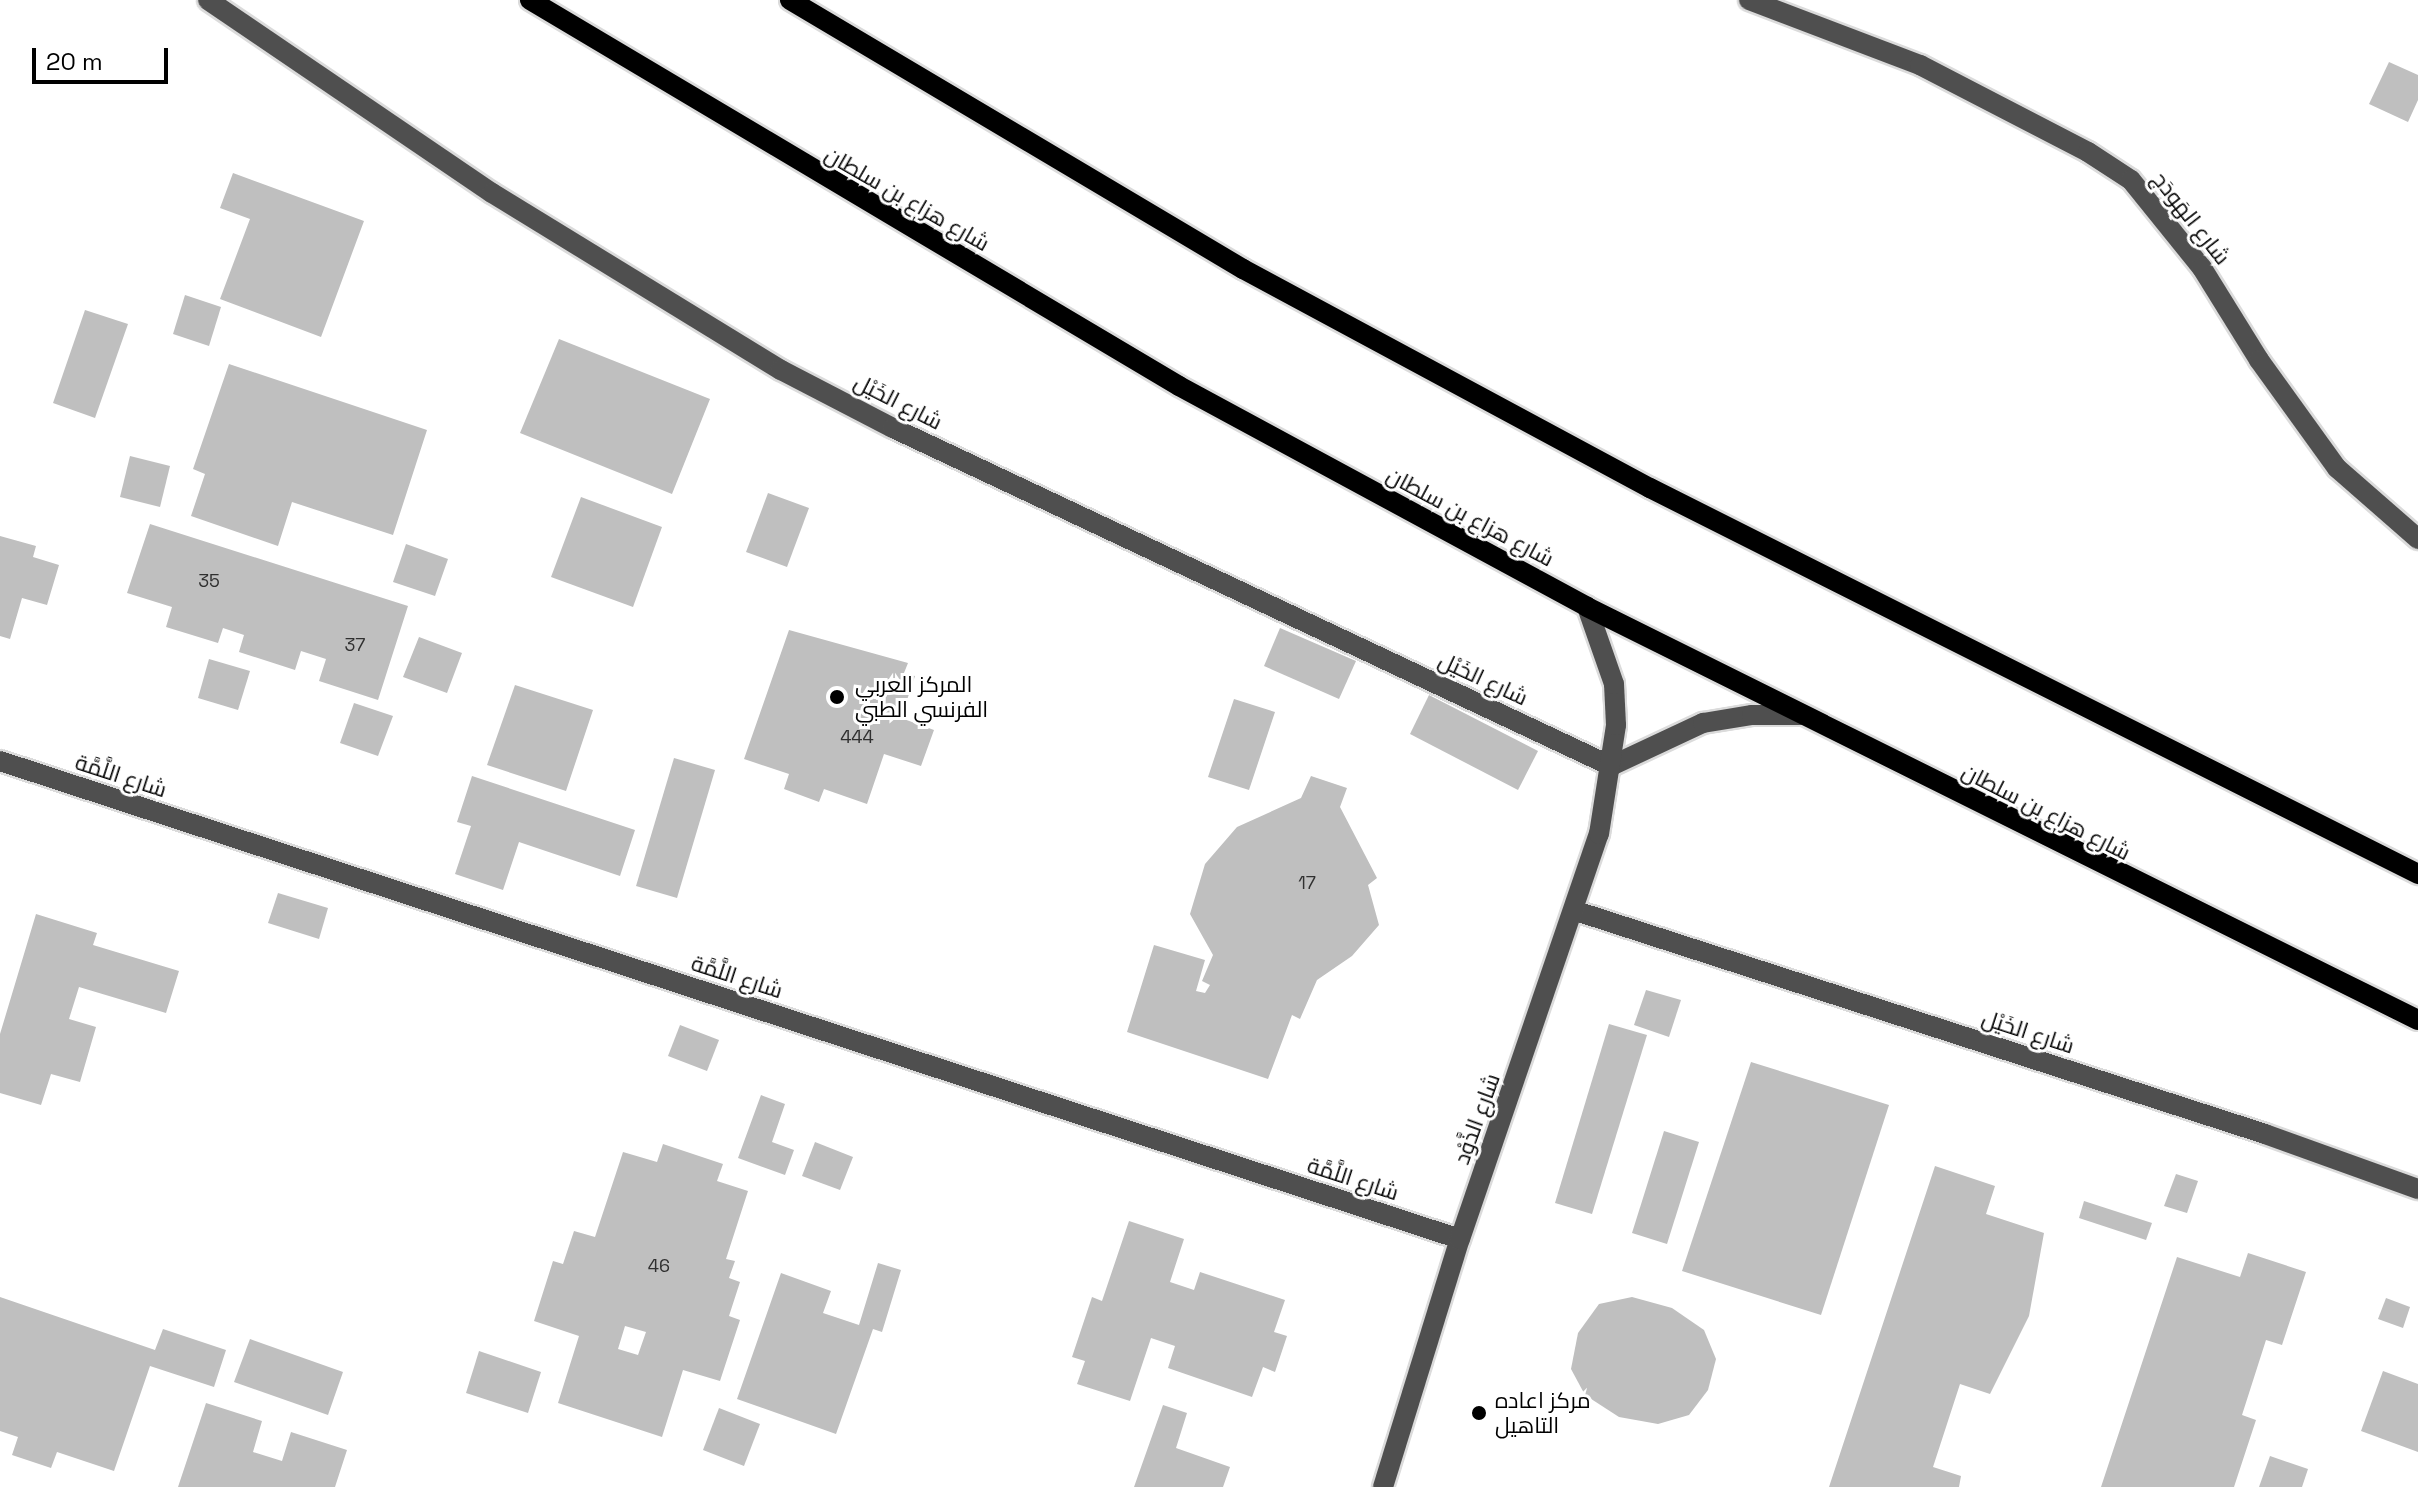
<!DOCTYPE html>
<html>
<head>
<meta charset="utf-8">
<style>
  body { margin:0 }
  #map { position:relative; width:2418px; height:1487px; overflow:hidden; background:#fff; font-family:"Space Grotesk",Cairo,sans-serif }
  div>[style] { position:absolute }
  .building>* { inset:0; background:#bfbfbf }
  .roads { filter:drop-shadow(2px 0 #dbdbdb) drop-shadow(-2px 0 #dbdbdb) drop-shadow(0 2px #dbdbdb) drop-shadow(0 -2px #dbdbdb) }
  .minor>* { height:20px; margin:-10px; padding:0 10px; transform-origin:10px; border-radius:10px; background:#4f4f4f }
  .major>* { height:20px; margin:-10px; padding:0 10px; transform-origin:10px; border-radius:10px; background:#000 }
  .dots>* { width:22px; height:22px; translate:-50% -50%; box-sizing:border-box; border:4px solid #fff; border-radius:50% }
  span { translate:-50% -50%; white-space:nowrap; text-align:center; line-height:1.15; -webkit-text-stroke:6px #fff; paint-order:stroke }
  .number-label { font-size:18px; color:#303030 }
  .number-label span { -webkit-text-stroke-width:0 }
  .street-label { font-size:22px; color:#000 }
  .poi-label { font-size:22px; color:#000 }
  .left { translate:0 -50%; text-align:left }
  .scale { position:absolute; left:32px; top:48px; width:136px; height:36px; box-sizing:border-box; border:4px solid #000; border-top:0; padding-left:10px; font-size:24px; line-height:28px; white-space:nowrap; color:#000; -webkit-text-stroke:6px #fff; paint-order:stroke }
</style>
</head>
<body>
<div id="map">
  <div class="building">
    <i style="clip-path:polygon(2389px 62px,2418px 75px,2418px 100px,2408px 122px,2369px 104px)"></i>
    <i style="clip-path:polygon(233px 173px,364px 221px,321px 337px,220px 299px,250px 219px,220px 208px)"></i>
    <i style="clip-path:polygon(185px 295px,221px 307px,209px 346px,173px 334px)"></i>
    <i style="clip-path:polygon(85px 310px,128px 324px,95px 418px,53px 403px)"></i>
    <i style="clip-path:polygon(559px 339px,710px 399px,672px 494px,520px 433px)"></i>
    <i style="clip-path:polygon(229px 364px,427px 430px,393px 535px,292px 502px,278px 546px,191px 516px,205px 474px,193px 469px)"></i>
    <i style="clip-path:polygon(130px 456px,170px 466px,160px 507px,120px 497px)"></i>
    <i style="clip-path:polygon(768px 493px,809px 508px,787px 567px,746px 552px)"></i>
    <i style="clip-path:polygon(581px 497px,662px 527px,633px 607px,551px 577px)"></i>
    <i style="clip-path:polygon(150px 524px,408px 606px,378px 700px,319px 681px,326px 659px,301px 651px,295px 670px,239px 652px,244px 635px,223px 628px,218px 643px,166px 627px,172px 607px,127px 593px)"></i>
    <i style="clip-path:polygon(0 536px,36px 546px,33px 557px,59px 565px,47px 605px,22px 598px,10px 639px,0 636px)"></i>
    <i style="clip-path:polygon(406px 544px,448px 559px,435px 596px,393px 582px)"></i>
    <i style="clip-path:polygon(1280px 628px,1356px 661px,1339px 699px,1264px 666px)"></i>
    <i style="clip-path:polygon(789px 630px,908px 663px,904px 673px,915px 676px,901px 718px,934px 730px,921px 766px,884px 754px,867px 804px,824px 789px,819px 802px,784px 789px,789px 774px,744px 759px)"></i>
    <i style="clip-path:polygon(419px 637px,462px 653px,447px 693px,403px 677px)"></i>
    <i style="clip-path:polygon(209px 659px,250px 671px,238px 710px,198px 698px)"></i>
    <i style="clip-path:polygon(515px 685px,593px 710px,566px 791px,487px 765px)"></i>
    <i style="clip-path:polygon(1429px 695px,1538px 751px,1518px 790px,1410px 734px)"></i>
    <i style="clip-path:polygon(1234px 699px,1275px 712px,1249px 790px,1208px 777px)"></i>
    <i style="clip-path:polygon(354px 703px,393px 716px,378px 756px,340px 743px)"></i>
    <i style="clip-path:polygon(674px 758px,715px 770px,677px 898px,636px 886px)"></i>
    <i style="clip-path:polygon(472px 776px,635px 830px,620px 876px,519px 842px,503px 890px,455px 874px,471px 826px,457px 822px)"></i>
    <i style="clip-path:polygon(1311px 776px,1347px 788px,1340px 807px,1377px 878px,1368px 885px,1379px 925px,1352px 956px,1317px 980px,1300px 1019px,1292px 1015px,1268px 1079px,1127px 1032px,1154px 945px,1205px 960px,1196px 991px,1205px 993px,1210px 985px,1202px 981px,1213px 955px,1190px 914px,1205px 864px,1237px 827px,1301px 798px)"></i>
    <i style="clip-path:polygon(278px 893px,328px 908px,319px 939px,268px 923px)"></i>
    <i style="clip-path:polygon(36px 914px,97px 933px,93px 945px,179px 971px,166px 1013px,79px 987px,69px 1019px,96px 1027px,80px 1082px,51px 1074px,41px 1105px,0 1093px,0 1034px)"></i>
    <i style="clip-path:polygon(1646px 990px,1681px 1000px,1669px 1037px,1634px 1025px)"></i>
    <i style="clip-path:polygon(1609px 1024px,1647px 1035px,1592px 1214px,1555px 1203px)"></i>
    <i style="clip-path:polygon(680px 1025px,719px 1040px,707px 1071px,668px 1056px)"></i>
    <i style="clip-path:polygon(1751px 1062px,1889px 1105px,1821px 1315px,1682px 1271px)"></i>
    <i style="clip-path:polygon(761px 1095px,785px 1104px,772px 1142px,794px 1150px,785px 1175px,738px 1158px)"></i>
    <i style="clip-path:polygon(1664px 1131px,1699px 1142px,1667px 1244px,1632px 1233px)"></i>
    <i style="clip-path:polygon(815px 1142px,853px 1157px,840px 1190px,802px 1176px)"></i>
    <i style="clip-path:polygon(evenodd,663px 1144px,723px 1164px,717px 1181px,748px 1191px,726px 1259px,735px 1261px,729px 1278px,740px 1282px,729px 1316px,740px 1320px,720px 1381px,683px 1370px,662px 1437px,558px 1403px,579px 1336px,534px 1321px,553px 1261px,563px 1264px,574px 1231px,595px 1237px,623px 1152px,657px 1162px,663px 1144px,625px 1326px,646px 1332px,638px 1355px,618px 1349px,625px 1326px)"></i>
    <i style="clip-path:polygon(1935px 1166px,1995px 1186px,1986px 1214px,2044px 1233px,2029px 1316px,1990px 1394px,1960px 1384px,1933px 1467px,1961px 1476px,1959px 1487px,1829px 1487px)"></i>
    <i style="clip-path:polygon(2176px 1174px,2198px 1181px,2187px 1213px,2164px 1206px)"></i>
    <i style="clip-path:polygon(2084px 1201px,2152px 1223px,2146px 1240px,2079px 1218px)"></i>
    <i style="clip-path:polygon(1129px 1221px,1184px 1239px,1170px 1282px,1194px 1290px,1200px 1272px,1285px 1300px,1274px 1332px,1287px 1336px,1275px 1372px,1263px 1367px,1252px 1397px,1168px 1368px,1175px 1346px,1151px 1338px,1130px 1401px,1077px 1384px,1085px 1361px,1072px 1357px,1092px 1297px,1102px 1301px)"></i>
    <i style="clip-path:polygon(2248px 1253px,2306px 1272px,2282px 1345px,2266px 1340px,2242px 1415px,2256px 1420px,2234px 1487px,2101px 1487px,2177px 1257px,2240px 1277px)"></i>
    <i style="clip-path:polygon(878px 1263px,901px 1270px,882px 1332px,873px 1329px,836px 1434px,737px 1399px,781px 1273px,831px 1291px,823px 1313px,859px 1325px)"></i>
    <i style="clip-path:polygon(0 1297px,155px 1350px,163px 1329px,226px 1350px,214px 1387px,150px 1366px,114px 1471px,57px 1452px,51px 1468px,12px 1455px,18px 1437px,0 1431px)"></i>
    <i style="clip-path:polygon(1632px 1297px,1672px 1308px,1704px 1330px,1716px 1359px,1708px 1390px,1689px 1415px,1658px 1424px,1619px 1417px,1585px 1395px,1571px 1369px,1578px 1333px,1599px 1304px)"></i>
    <i style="clip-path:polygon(2386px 1298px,2410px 1307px,2403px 1328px,2378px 1319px)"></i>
    <i style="clip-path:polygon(250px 1339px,343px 1372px,328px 1415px,234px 1382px)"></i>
    <i style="clip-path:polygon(479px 1351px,541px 1372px,528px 1413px,466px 1393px)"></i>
    <i style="clip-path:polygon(2383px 1371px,2418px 1384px,2418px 1452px,2361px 1431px)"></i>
    <i style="clip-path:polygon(206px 1403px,262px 1421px,253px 1452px,282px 1461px,291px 1432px,347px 1450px,335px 1487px,178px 1487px)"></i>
    <i style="clip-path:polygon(1163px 1405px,1187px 1413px,1176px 1448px,1230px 1467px,1223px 1487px,1134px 1487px)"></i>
    <i style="clip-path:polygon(719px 1408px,760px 1424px,744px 1466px,703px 1450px)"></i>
    <i style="clip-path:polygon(2270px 1456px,2308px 1469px,2302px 1487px,2259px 1487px)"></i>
  </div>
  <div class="roads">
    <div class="minor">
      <i style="left:208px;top:0;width:343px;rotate:34.2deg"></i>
      <i style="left:492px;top:193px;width:339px;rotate:31.5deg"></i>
      <i style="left:781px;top:370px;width:126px;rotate:27.4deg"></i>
      <i style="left:893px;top:428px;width:794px;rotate:25.21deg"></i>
      <i style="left:1749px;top:0;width:183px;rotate:20.8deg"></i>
      <i style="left:1920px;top:65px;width:189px;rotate:27.4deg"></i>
      <i style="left:2088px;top:152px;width:51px;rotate:33.1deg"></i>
      <i style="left:2131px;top:180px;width:113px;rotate:51.1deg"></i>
      <i style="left:2202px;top:268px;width:108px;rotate:58.2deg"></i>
      <i style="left:2259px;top:360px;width:133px;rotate:54.2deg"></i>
      <i style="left:2337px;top:468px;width:108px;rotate:41.2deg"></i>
      <i style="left:0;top:761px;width:1536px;rotate:18.13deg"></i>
      <i style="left:1611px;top:766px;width:102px;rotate:-25.1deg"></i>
      <i style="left:1703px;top:723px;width:50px;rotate:-9.3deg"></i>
      <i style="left:1752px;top:715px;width:49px"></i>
      <i style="left:1576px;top:911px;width:724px;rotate:17.93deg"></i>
      <i style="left:2265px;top:1134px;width:163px;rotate:19.8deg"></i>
      <i style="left:1383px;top:1487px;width:260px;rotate:-72.8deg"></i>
      <i style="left:1460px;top:1239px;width:428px;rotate:-71.1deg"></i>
      <i style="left:1599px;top:834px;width:110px;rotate:-81.1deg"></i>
      <i style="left:1616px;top:725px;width:41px;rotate:-92.8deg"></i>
      <i style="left:1614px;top:684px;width:82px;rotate:-109.3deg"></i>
    </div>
    <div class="major">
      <i style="left:530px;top:0;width:755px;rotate:30.74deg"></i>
      <i style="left:1179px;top:386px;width:464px;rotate:28.4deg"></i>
      <i style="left:1587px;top:607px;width:928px;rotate:26.43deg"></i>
      <i style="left:790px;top:0;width:527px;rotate:30.7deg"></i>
      <i style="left:1243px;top:269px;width:462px;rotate:28.3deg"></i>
      <i style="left:1650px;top:488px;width:860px;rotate:26.68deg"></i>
    </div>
  </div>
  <div class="dots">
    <i style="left:837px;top:697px;background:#000"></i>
    <i style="left:1479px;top:1413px;background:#000"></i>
  </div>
  <div class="number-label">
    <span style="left:209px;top:581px">35</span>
    <span style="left:355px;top:645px">37</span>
    <span style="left:857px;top:737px">444</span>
    <span style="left:1307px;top:883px">17</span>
    <span style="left:659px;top:1266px">46</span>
  </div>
  <div class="street-label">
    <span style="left:907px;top:199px;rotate:30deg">شارع هزاع بن سلطان</span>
    <span style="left:2191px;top:218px;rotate:52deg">شارع الهَودَج</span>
    <span style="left:898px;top:402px;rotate:27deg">شارع الخَيْل</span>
    <span style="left:1470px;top:517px;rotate:28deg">شارع هزاع بن سلطان</span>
    <span style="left:1483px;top:679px;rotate:25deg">شارع الخَيْل</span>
    <span style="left:121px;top:776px;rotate:18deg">شارع اللَّمَّة</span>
    <span style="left:2046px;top:812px;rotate:27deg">شارع هزاع بن سلطان</span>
    <span style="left:737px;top:977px;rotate:18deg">شارع اللَّمَّة</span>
    <span style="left:2028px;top:1032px;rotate:18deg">شارع الخَيْل</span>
    <span style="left:1477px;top:1119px;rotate:-70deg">شارع الذَّوْد</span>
    <span style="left:1353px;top:1179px;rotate:18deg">شارع اللَّمَّة</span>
  </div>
  <div class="poi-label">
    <span class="left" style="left:855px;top:697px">المركز العربي<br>الفرنسي الطبي</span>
    <span class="left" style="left:1495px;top:1413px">مركز اعاده<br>التاهيل</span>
  </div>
  <div class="scale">20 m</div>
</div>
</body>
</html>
